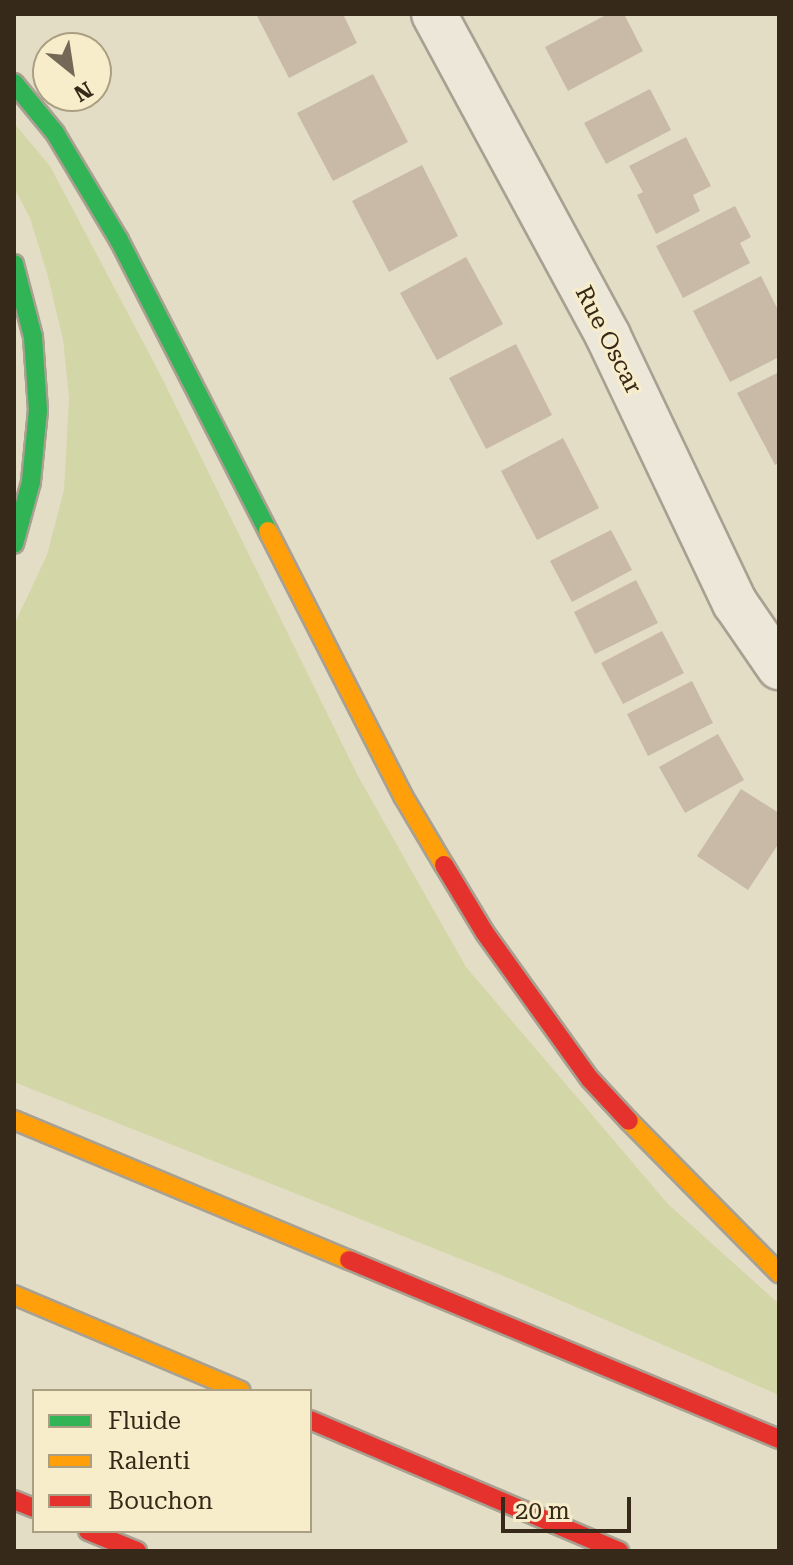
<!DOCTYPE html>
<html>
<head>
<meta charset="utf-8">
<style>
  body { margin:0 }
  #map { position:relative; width:793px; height:1565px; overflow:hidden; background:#e4ddc6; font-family:"Roboto Serif",serif }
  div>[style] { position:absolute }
  .green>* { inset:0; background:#d3d6a7 }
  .building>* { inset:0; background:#c8baa7 }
  .roads { filter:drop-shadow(2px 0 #a8a091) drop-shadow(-2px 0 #a8a091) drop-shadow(0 2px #a8a091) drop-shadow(0 -2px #a8a091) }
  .street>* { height:44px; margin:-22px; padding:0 22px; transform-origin:22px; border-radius:22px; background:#ece7d9 }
  .fast>* { height:18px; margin:-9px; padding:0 9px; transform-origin:9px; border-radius:9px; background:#30b455 }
  .slow>* { height:18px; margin:-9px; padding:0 9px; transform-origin:9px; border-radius:9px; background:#ff9f0a }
  .jam>* { height:18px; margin:-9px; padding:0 9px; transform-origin:9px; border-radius:9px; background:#e5322d }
  span { translate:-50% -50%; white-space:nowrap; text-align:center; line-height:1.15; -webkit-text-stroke:6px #f8edca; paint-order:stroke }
  .street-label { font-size:24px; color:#372919 }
  .frame { position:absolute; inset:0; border:16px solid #372919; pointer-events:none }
  .legend { position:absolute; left:32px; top:1389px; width:280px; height:144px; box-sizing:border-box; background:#f8edca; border:2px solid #ab9f83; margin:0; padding:10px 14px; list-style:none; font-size:24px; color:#372919 }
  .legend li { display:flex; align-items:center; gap:16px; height:40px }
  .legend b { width:40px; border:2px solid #ab9f83 }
  .north { position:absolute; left:32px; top:32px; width:80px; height:80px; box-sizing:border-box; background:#f8edca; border:2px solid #ab9f83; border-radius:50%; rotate:150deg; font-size:22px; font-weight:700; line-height:32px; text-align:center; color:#372919 }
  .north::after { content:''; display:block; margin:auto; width:28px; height:36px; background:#746856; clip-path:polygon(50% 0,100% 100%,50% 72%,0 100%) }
  .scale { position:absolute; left:501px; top:1497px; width:130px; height:36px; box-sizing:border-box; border:4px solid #372919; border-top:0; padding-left:10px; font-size:24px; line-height:28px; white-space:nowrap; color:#372919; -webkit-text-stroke:6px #f8edca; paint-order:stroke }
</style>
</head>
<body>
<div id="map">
  <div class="green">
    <i style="clip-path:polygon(14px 123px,50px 166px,161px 376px,358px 776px,466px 967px,668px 1204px,779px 1304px,779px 1395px,506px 1277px,14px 1082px,14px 625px,47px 555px,64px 490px,69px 398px,63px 339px,47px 273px,30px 218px,14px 188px)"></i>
  </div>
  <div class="building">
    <i style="clip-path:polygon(256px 14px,343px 14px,357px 43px,289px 78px)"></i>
    <i style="clip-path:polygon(608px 14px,624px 14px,643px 51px,568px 91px,545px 47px)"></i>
    <i style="clip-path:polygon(373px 74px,408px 142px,333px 181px,297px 113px)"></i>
    <i style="clip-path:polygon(650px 89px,671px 130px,606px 164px,584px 123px)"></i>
    <i style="clip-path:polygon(686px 137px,711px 186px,693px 195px,700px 211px,656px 234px,637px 195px,643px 192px,629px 166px)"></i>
    <i style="clip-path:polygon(422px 165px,458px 236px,389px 272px,352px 201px)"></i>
    <i style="clip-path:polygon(735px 206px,751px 237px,740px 243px,750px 263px,683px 298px,656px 246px)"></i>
    <i style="clip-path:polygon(466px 257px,503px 324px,437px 360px,400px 293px)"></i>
    <i style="clip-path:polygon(761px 276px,779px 312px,779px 357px,730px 382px,693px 311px)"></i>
    <i style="clip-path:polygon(516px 344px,552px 415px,486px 449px,449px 378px)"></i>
    <i style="clip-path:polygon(779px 372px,779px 463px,775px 465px,737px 393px)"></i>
    <i style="clip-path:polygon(563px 438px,599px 508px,537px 540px,501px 471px)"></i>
    <i style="clip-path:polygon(611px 530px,632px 570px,572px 602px,550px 561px)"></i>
    <i style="clip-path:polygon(636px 580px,658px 623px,595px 654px,574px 612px)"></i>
    <i style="clip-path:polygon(662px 631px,684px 673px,623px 704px,601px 663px)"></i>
    <i style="clip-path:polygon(692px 681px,713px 723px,648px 756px,627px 714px)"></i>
    <i style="clip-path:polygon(718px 734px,744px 780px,685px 813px,659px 767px)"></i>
    <i style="clip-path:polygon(741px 789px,779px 813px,779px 843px,748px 890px,697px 856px)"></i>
  </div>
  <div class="roads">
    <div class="street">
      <i style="left:434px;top:14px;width:366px;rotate:61.6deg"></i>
      <i style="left:608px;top:336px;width:296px;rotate:64.6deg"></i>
      <i style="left:735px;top:603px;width:78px;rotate:55.5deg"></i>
    </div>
    <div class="fast">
      <i style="left:14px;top:83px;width:65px;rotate:50.6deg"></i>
      <i style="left:55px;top:133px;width:125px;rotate:59.1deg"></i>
      <i style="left:119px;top:240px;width:327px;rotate:62.9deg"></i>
      <i style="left:14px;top:264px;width:75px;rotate:75.4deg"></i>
      <i style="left:33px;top:337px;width:73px;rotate:86.1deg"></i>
      <i style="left:38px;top:410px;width:72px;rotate:95.6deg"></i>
      <i style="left:31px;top:482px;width:64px;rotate:105.3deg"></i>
    </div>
    <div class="slow">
      <i style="left:268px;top:531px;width:297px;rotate:63deg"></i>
      <i style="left:403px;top:796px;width:80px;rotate:59.3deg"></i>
      <i style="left:14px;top:1120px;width:363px;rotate:22.7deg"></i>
      <i style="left:629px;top:1121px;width:214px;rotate:45.4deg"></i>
      <i style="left:14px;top:1295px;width:246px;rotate:22.9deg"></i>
    </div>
    <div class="jam">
      <i style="left:444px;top:865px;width:79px;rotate:58.9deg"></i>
      <i style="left:485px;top:933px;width:180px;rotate:54.3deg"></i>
      <i style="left:590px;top:1079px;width:57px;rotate:47.1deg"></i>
      <i style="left:349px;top:1260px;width:466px;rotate:22.6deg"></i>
      <i style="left:310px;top:1420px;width:336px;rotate:23deg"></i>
      <i style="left:14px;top:1500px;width:22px;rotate:22deg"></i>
      <i style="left:88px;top:1531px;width:53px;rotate:22.2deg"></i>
    </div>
  </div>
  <div class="street-label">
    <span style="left:608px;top:340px;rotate:63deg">Rue Oscar</span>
  </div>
  <div class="frame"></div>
  <ul class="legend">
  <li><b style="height:10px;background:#30b455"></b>Fluide</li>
  <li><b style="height:10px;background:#ff9f0a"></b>Ralenti</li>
  <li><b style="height:10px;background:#e5322d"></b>Bouchon</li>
  </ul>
  <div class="north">N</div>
  <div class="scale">20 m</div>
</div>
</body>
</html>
